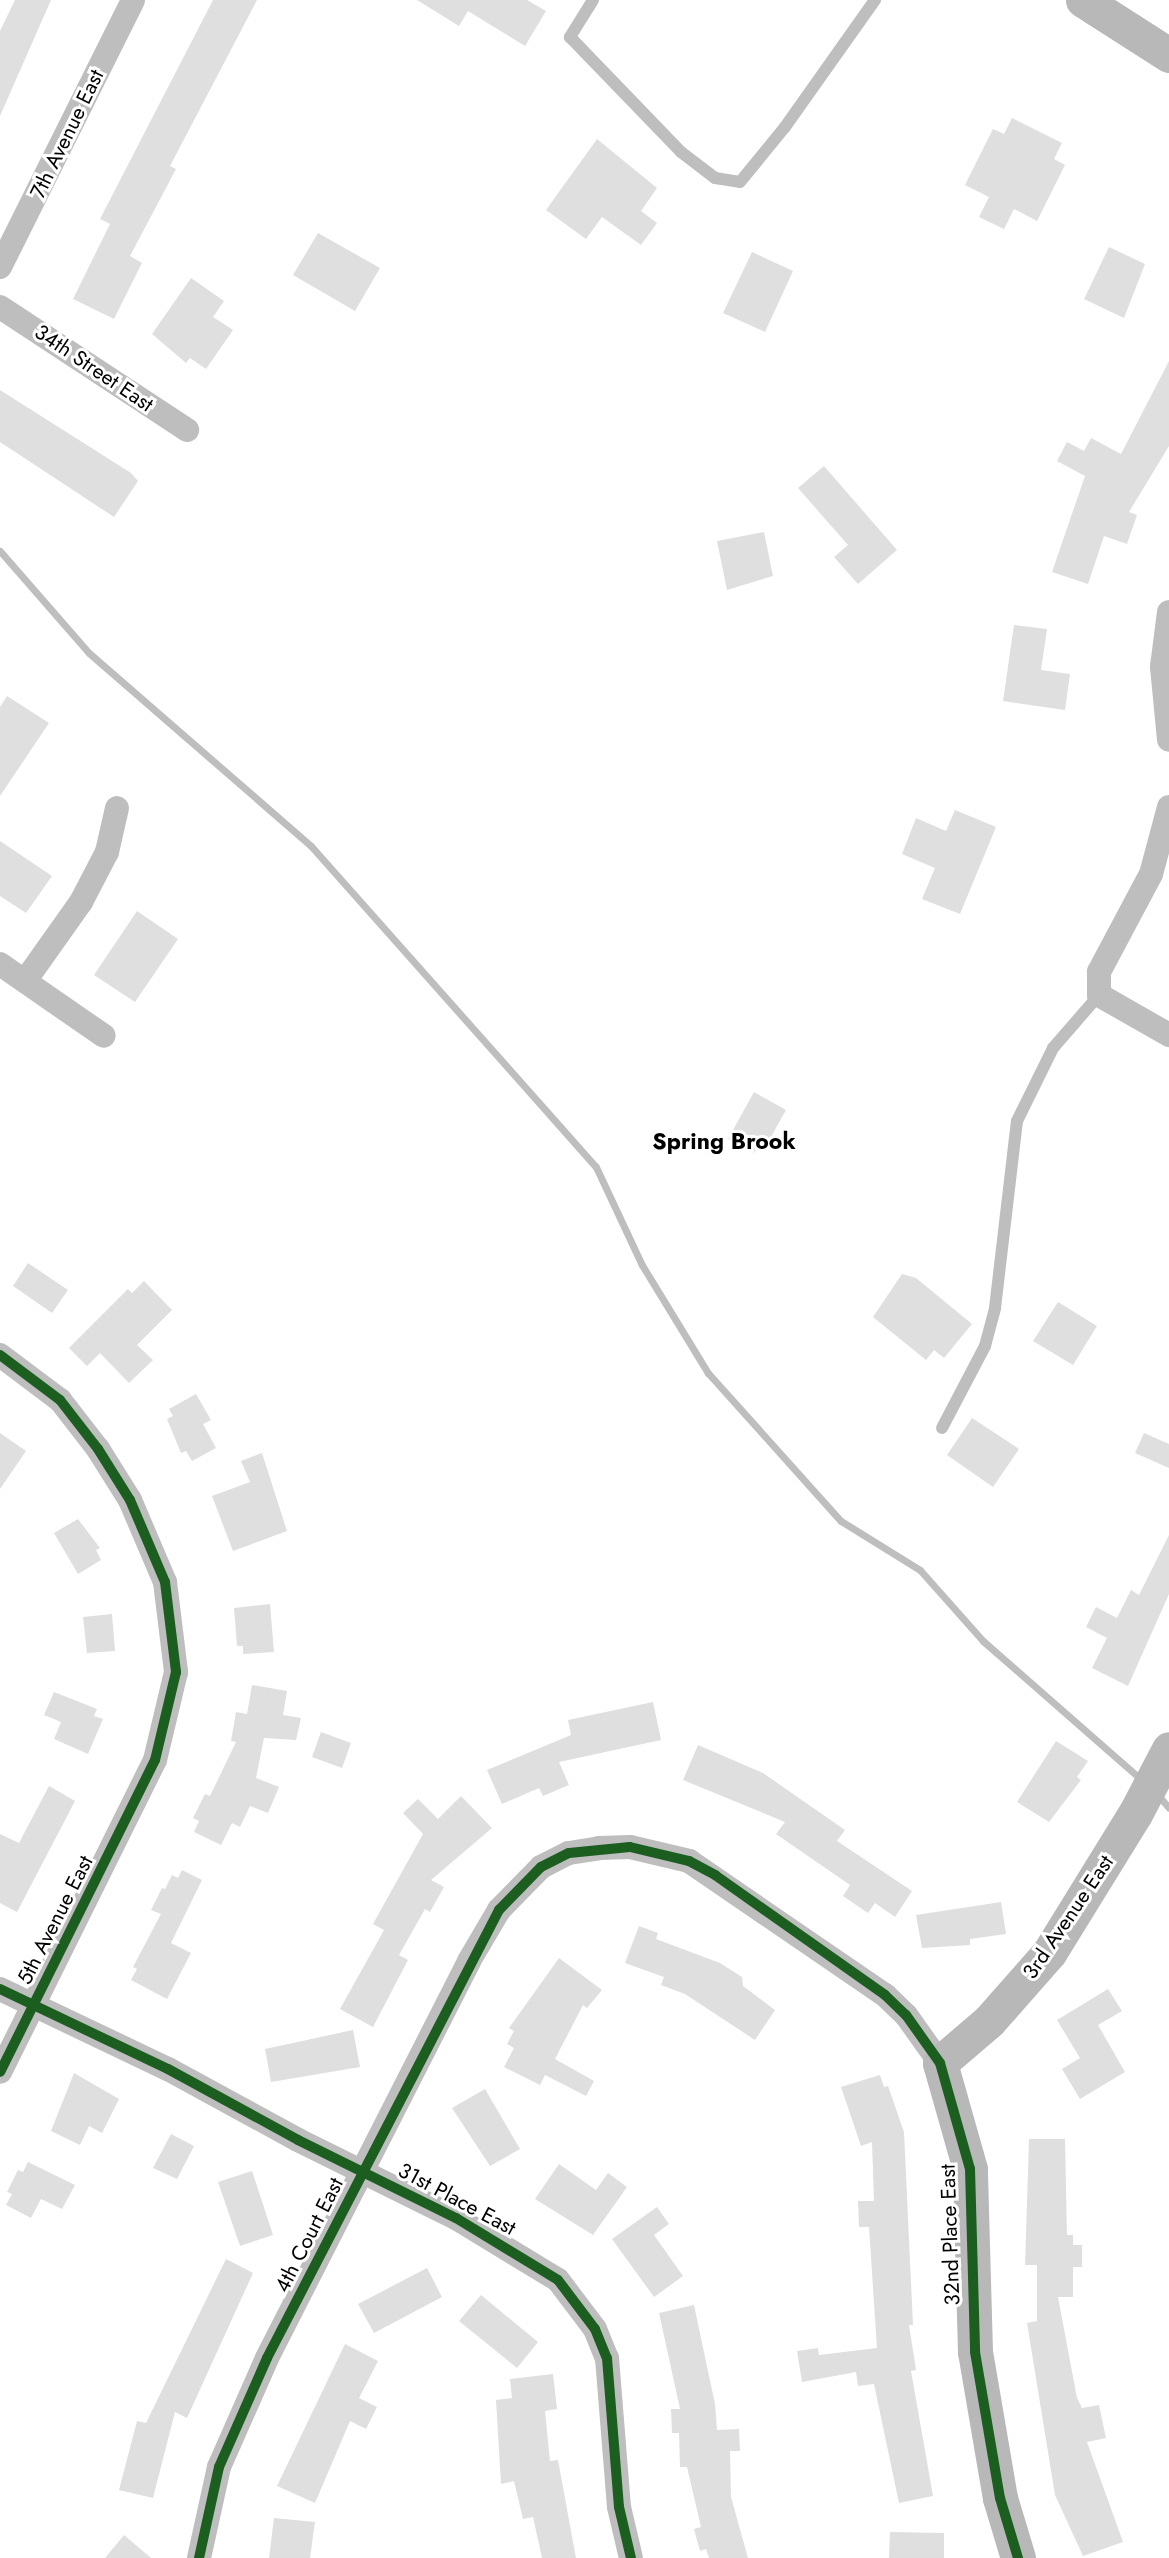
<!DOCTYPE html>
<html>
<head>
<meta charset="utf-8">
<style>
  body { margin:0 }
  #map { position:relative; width:1169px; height:2558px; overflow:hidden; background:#fff; font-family:Jost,sans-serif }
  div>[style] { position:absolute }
  .stream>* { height:7px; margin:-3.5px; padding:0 3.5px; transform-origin:3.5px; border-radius:3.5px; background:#bebebe }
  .building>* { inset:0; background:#dfdfdf }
  .lane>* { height:12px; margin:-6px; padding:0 6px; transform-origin:6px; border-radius:6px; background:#bebebe }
  .street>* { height:24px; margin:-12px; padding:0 12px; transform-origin:12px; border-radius:12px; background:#bebebe }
  .secondary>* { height:35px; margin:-17.5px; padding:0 17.5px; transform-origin:17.5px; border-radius:17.5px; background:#b8b8b8 }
  .cycleway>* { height:10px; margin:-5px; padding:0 5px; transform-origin:5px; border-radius:5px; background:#1b5e20 }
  span { translate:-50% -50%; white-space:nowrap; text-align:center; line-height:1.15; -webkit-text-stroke:6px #fff; paint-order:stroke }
  .street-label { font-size:21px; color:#000 }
  .neighbourhood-label { font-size:23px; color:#000; font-weight:700 }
</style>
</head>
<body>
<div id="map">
  <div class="stream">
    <i style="left:0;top:551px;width:135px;rotate:48.9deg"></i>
    <i style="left:89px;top:653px;width:294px;rotate:41deg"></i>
    <i style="left:311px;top:846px;width:429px;rotate:48.4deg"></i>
    <i style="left:596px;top:1167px;width:108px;rotate:64.9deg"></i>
    <i style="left:642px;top:1265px;width:127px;rotate:58.6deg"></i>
    <i style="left:708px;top:1373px;width:199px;rotate:48.1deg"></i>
    <i style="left:841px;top:1521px;width:93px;rotate:31.8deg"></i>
    <i style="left:920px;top:1570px;width:95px;rotate:48.4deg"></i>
    <i style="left:983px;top:1641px;width:213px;rotate:41.2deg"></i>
    <i style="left:1157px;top:1794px;width:18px;rotate:49deg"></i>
  </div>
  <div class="building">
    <i style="clip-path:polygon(15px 0,51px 0,0 116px,0 31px)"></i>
    <i style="clip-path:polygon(213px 0,257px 0,170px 166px,176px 169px,130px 256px,142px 263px,114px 319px,73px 299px,110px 224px,100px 219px)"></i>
    <i style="clip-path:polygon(417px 0,527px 0,546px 11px,525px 46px,468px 11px,459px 26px)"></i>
    <i style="clip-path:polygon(1012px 118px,1062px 143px,1054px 159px,1065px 165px,1037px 221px,1014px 209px,1004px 229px,979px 217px,989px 197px,965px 185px,993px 129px,1004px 134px)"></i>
    <i style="clip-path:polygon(597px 139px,657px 188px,641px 211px,657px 223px,641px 245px,602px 217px,586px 239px,546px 210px)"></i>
    <i style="clip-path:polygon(318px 233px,380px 268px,355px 311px,293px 275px)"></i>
    <i style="clip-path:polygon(1109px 247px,1145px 264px,1124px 318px,1084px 299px)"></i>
    <i style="clip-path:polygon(752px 252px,793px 271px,765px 332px,723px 313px)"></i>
    <i style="clip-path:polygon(191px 278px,224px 301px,213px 317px,233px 330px,206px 369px,190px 358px,186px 363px,152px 334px)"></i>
    <i style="clip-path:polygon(1169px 361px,1169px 446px,1129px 512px,1137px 515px,1127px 544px,1104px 536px,1088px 584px,1052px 572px,1085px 476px,1057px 461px,1067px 442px,1084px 451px,1091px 438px,1121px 454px)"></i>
    <i style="clip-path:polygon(0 390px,131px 473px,138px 481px,114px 517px,0 442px)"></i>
    <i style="clip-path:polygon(824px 466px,897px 550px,858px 584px,834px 557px,848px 545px,798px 488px)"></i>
    <i style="clip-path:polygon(764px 532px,773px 576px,727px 590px,717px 541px)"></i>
    <i style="clip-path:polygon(1014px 625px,1047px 629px,1041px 670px,1070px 674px,1065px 710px,1003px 701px)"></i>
    <i style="clip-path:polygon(7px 696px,49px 723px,0 796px,0 707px)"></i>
    <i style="clip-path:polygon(955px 810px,996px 827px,960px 914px,922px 899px,935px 868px,902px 854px,916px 818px,946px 831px)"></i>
    <i style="clip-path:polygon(0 841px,52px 876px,26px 913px,0 896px)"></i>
    <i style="clip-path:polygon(137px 911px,178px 939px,135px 1002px,94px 975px)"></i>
    <i style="clip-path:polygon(754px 1092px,786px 1110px,767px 1144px,761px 1141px,754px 1153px,728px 1139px)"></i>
    <i style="clip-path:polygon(28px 1263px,68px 1290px,52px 1313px,13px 1286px)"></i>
    <i style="clip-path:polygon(902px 1274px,916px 1278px,972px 1324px,944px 1358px,934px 1350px,926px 1360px,873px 1317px)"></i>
    <i style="clip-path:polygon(144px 1281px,172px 1310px,137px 1345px,153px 1360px,129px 1383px,100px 1353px,87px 1366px,69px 1348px,128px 1289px,132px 1293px)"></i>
    <i style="clip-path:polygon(1058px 1302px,1097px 1326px,1073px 1365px,1033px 1341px)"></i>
    <i style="clip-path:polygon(196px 1394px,211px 1420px,203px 1424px,216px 1448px,192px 1461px,186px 1451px,181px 1453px,167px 1419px,173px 1416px,169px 1409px)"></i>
    <i style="clip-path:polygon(972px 1418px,1019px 1449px,993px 1487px,947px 1455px)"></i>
    <i style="clip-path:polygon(0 1433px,26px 1451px,0 1489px)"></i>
    <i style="clip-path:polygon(1144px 1433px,1169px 1444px,1169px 1468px,1135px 1453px)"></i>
    <i style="clip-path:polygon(262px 1453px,287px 1531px,233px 1551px,212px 1496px,250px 1482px,241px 1461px)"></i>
    <i style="clip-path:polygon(78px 1519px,100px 1548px,96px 1550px,101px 1560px,78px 1574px,54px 1533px)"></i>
    <i style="clip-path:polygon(1169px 1535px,1169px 1594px,1128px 1686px,1092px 1668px,1107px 1638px,1086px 1627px,1096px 1607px,1117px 1618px,1131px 1590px,1139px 1595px)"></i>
    <i style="clip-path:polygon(270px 1604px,274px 1652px,243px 1654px,243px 1646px,237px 1646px,234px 1608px)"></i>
    <i style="clip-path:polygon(112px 1614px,115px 1651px,87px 1653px,83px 1617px)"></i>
    <i style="clip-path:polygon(252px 1685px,287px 1691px,283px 1715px,301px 1718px,296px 1740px,264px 1738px,256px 1778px,279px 1787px,268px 1813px,250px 1806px,240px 1827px,232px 1823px,221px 1845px,194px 1832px,199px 1821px,193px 1818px,205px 1794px,210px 1796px,236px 1742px,231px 1741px,236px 1712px,247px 1714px)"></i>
    <i style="clip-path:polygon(54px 1692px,97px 1709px,94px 1716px,103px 1719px,88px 1754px,54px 1739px,61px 1722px,44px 1715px)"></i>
    <i style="clip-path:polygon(653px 1702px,661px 1740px,559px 1762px,569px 1785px,543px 1796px,539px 1788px,502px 1804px,487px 1770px,571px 1735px,568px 1720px)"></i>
    <i style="clip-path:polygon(321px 1732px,351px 1743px,342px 1768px,312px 1757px)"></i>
    <i style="clip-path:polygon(1056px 1741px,1088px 1761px,1077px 1777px,1081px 1780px,1049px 1822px,1017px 1802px)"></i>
    <i style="clip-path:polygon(698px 1745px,763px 1773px,845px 1830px,837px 1841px,912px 1891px,895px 1917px,875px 1903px,868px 1913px,843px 1896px,850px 1885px,776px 1834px,785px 1822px,683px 1780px)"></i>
    <i style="clip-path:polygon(49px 1786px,75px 1801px,17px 1912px,0 1903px,0 1834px,19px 1843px)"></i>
    <i style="clip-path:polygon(461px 1796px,492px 1828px,431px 1880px,444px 1887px,430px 1912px,425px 1909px,399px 1955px,408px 1960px,373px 2027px,340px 2009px,384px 1930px,373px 1924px,423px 1834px,403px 1813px,418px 1799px,438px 1819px)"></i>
    <i style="clip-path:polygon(182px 1870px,202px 1880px,171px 1943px,191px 1953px,167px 1999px,131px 1980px,137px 1969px,133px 1967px,161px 1914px,151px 1910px,162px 1888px,165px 1889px,172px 1875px,178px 1878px)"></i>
    <i style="clip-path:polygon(1001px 1902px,1006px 1934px,970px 1939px,970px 1945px,922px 1948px,916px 1915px)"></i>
    <i style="clip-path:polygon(639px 1926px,658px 1933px,656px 1939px,720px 1963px,742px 1977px,743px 1986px,775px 2010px,755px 2040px,685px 1994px,661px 1985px,664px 1977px,625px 1963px)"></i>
    <i style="clip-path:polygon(559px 1958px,602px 1990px,587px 2008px,583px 2005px,555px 2059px,594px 2081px,586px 2096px,545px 2075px,540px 2085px,504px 2067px,514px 2048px,507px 2044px,514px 2031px,509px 2028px)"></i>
    <i style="clip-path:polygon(1108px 1989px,1122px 2011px,1098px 2025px,1125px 2072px,1080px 2099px,1062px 2069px,1080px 2058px,1057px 2020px)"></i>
    <i style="clip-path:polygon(353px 2030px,360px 2067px,271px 2082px,265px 2049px)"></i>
    <i style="clip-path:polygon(74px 2073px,119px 2099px,102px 2133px,89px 2126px,80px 2145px,51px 2131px)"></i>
    <i style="clip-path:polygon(880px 2075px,884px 2087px,888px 2086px,904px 2132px,913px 2325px,909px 2325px,916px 2370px,911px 2371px,933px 2496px,899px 2503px,874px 2384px,858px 2386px,856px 2372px,802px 2382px,797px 2351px,818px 2348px,819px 2355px,877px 2348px,869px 2227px,859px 2227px,858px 2201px,874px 2201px,872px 2142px,861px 2146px,841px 2087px)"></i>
    <i style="clip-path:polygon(485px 2089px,520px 2149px,490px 2166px,452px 2108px)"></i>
    <i style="clip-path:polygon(171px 2134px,194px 2146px,177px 2179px,153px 2168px)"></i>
    <i style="clip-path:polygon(1029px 2139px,1065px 2139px,1067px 2235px,1073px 2235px,1073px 2245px,1082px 2245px,1082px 2267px,1073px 2267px,1073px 2297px,1058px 2297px,1077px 2398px,1082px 2408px,1099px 2405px,1106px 2438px,1087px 2442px,1123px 2542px,1083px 2556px,1055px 2495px,1027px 2323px,1037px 2321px,1037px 2265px,1025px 2265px)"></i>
    <i style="clip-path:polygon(28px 2162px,75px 2185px,62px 2209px,41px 2199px,31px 2218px,6px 2205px,12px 2194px,7px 2192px,18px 2170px,23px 2172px)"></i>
    <i style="clip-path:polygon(559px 2164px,596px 2190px,608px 2173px,627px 2187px,593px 2235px,535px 2199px)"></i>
    <i style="clip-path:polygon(252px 2171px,273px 2235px,240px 2246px,218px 2182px)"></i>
    <i style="clip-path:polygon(657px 2207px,669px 2224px,654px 2235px,683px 2276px,654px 2297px,612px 2239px)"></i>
    <i style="clip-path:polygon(226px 2259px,253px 2273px,187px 2418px,175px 2412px,153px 2498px,119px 2490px,137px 2421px,146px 2423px)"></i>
    <i style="clip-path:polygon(427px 2268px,442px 2297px,374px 2333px,358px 2304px)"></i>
    <i style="clip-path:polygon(481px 2295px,538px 2342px,517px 2368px,459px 2321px)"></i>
    <i style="clip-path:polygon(694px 2305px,715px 2404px,717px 2430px,739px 2429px,740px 2451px,730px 2451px,731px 2497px,748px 2558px,709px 2558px,706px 2549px,700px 2551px,694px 2529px,701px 2527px,687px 2467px,680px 2467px,679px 2433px,672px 2433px,671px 2409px,680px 2409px,659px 2313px)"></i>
    <i style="clip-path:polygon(345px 2344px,378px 2361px,359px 2398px,377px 2407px,366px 2429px,350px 2421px,315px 2503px,277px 2486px)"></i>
    <i style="clip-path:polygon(553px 2374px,557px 2409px,545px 2411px,550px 2461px,558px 2460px,576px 2558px,542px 2558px,533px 2517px,523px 2519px,514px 2481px,501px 2484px,496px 2400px,512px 2398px,510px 2379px)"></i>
    <i style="clip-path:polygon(274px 2518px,315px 2522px,310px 2558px,269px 2558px)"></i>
    <i style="clip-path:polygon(890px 2532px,944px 2533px,944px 2558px,889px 2558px)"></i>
    <i style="clip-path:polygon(124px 2535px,151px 2558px,105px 2558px)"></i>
  </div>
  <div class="lane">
    <i style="left:593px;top:0;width:44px;rotate:121.9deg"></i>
    <i style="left:570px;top:37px;width:160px;rotate:46deg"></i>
    <i style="left:681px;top:152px;width:43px;rotate:37.4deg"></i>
    <i style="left:715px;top:178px;width:25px;rotate:9deg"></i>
    <i style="left:740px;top:182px;width:71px;rotate:-50.7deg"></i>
    <i style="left:785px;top:127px;width:156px;rotate:-54.7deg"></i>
    <i style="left:942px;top:1428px;width:93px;rotate:-62.3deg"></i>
    <i style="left:985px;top:1346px;width:39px;rotate:-75deg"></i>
    <i style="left:995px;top:1308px;width:188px;rotate:-83.3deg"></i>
    <i style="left:1017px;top:1121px;width:81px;rotate:-63.7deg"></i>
    <i style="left:1053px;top:1048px;width:70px;rotate:-49deg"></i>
  </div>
  <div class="street">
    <i style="left:0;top:267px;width:298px;rotate:-63.5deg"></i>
    <i style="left:0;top:307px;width:224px;rotate:33.3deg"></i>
    <i style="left:1169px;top:612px;width:55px;rotate:97.3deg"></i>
    <i style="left:1162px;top:667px;width:73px;rotate:84.5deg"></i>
    <i style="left:1169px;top:807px;width:69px;rotate:105deg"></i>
    <i style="left:1151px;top:874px;width:111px;rotate:118deg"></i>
    <i style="left:1099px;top:972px;width:23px;rotate:90deg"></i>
    <i style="left:1099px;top:995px;width:81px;rotate:29.7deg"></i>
    <i style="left:0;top:964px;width:126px;rotate:34.7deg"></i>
    <i style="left:25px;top:981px;width:97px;rotate:-54.7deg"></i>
    <i style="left:81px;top:902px;width:56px;rotate:-62.5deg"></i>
    <i style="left:107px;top:852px;width:45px;rotate:-77.2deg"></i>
    <i style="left:0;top:1355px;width:75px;rotate:36.9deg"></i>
    <i style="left:60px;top:1400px;width:62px;rotate:52.2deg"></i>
    <i style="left:98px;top:1449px;width:60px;rotate:57.9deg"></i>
    <i style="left:130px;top:1500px;width:89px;rotate:66.9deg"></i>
    <i style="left:165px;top:1582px;width:91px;rotate:83deg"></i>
    <i style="left:176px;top:1672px;width:90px;rotate:103.4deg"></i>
    <i style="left:155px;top:1760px;width:348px;rotate:116.4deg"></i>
    <i style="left:0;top:1989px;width:186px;rotate:25.5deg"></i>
    <i style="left:168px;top:2069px;width:148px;rotate:28.6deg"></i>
    <i style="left:298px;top:2140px;width:176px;rotate:26.3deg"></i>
    <i style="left:456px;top:2218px;width:119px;rotate:31.3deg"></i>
    <i style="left:558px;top:2280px;width:61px;rotate:52.9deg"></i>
    <i style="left:595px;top:2329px;width:31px;rotate:68deg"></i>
    <i style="left:607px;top:2358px;width:149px;rotate:85.4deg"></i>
    <i style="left:619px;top:2507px;width:52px;rotate:76.8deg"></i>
    <i style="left:199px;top:2558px;width:93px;rotate:-77.6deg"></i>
    <i style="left:219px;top:2467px;width:119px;rotate:-66.2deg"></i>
    <i style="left:267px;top:2358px;width:445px;rotate:-63deg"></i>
    <i style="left:469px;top:1961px;width:59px;rotate:-59.5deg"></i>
    <i style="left:499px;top:1910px;width:60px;rotate:-45.7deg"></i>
    <i style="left:541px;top:1867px;width:31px;rotate:-27deg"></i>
    <i style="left:569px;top:1853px;width:30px;rotate:-9deg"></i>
    <i style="left:599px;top:1848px;width:31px;rotate:-2deg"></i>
    <i style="left:630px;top:1847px;width:61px;rotate:13.3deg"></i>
    <i style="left:689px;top:1861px;width:237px;rotate:34.4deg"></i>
    <i style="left:885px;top:1995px;width:29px;rotate:44deg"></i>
    <i style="left:906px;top:2015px;width:59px;rotate:54.7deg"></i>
  </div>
  <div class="secondary">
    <i style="left:1083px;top:0;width:102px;rotate:32.6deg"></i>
    <i style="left:1018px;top:2558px;width:63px;rotate:-106.7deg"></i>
    <i style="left:1000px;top:2498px;width:148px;rotate:-99.7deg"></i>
    <i style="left:975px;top:2352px;width:183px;rotate:-91.6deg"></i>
    <i style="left:970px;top:2169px;width:110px;rotate:-105.8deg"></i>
    <i style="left:940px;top:2063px;width:65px;rotate:-40.6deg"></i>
    <i style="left:989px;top:2021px;width:91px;rotate:-48.6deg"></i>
    <i style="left:1049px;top:1953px;width:163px;rotate:-58.3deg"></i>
    <i style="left:1135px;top:1814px;width:73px;rotate:-62.4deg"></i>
  </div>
  <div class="cycleway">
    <i style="left:0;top:1355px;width:75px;rotate:36.9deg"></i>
    <i style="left:60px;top:1400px;width:62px;rotate:52.2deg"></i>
    <i style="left:98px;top:1449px;width:60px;rotate:57.9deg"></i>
    <i style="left:130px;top:1500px;width:89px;rotate:66.9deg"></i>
    <i style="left:165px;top:1582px;width:91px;rotate:83deg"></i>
    <i style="left:176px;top:1672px;width:90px;rotate:103.4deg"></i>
    <i style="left:155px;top:1760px;width:348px;rotate:116.4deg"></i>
    <i style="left:0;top:1989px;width:186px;rotate:25.5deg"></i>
    <i style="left:168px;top:2069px;width:148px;rotate:28.6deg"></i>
    <i style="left:298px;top:2140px;width:176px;rotate:26.3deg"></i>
    <i style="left:456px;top:2218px;width:119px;rotate:31.3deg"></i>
    <i style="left:558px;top:2280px;width:61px;rotate:52.9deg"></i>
    <i style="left:595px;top:2329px;width:31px;rotate:68deg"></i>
    <i style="left:607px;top:2358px;width:149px;rotate:85.4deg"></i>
    <i style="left:619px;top:2507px;width:52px;rotate:76.8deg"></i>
    <i style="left:199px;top:2558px;width:93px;rotate:-77.6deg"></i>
    <i style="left:219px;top:2467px;width:119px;rotate:-66.2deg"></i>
    <i style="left:267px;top:2358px;width:505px;rotate:-62.62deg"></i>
    <i style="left:499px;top:1910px;width:60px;rotate:-45.7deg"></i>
    <i style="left:541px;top:1867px;width:31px;rotate:-27deg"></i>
    <i style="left:569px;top:1853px;width:61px;rotate:-5.6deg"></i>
    <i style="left:630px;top:1847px;width:61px;rotate:13.3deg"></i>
    <i style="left:689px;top:1861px;width:30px;rotate:28deg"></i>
    <i style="left:715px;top:1875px;width:208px;rotate:35.2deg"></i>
    <i style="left:885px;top:1995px;width:29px;rotate:44deg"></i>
    <i style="left:906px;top:2015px;width:59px;rotate:54.7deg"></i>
    <i style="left:940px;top:2063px;width:110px;rotate:74.2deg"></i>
    <i style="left:970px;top:2169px;width:183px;rotate:88.4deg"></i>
    <i style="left:975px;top:2352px;width:148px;rotate:80.3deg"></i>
    <i style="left:1000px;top:2498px;width:63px;rotate:73.3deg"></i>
  </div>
  <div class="street-label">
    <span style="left:67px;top:134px;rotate:-64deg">7th Avenue East</span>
    <span style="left:94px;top:368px;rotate:34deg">34th Street East</span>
    <span style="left:1068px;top:1917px;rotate:-56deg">3rd Avenue East</span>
    <span style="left:55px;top:1920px;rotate:-63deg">5th Avenue East</span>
    <span style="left:457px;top:2199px;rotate:28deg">31st Place East</span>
    <span style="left:309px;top:2235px;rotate:-63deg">4th Court East</span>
    <span style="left:950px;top:2235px;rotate:-92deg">32nd Place East</span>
  </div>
  <div class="neighbourhood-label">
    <span style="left:724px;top:1141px">Spring Brook</span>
  </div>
</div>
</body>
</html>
